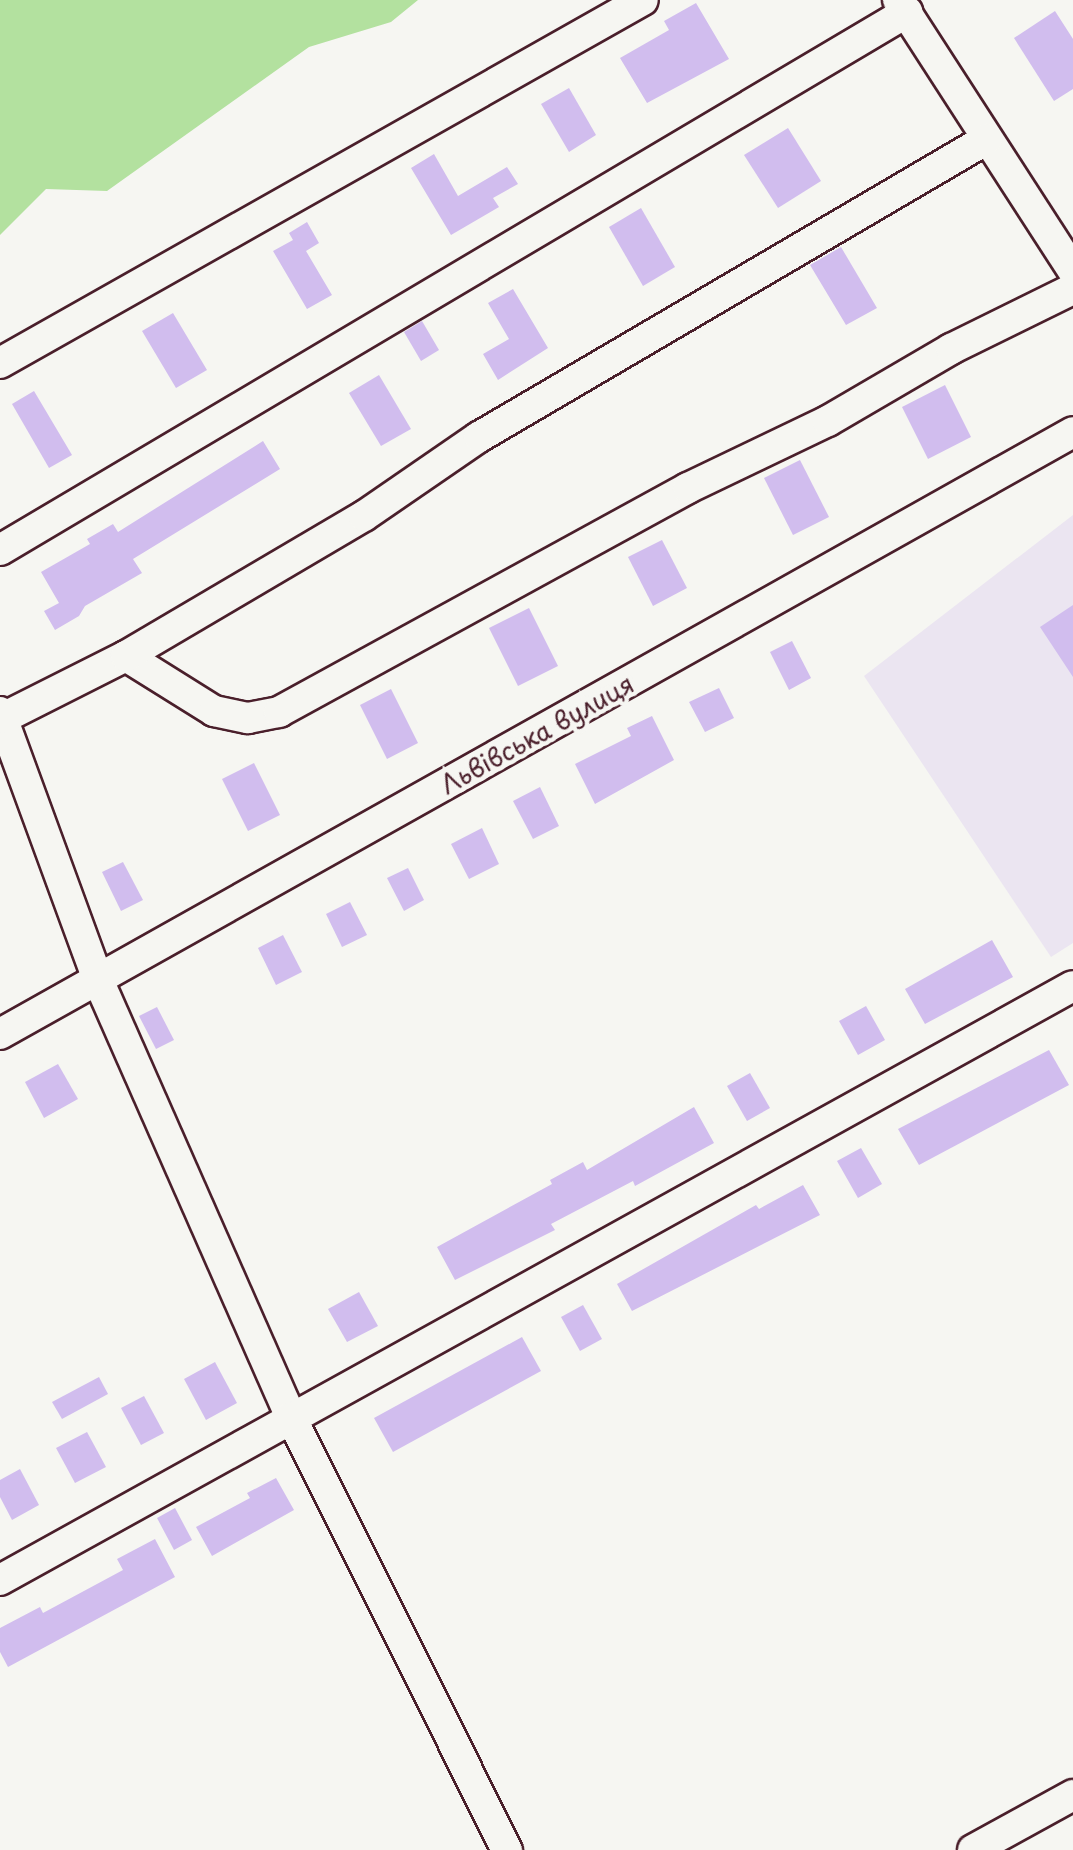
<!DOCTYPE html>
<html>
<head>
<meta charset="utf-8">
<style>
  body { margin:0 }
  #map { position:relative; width:1073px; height:1850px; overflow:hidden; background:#f6f6f2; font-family:"Playpen Sans",sans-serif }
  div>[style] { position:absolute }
  .built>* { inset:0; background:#ebe5f1 }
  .green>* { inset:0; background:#b3e19f }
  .building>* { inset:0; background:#d1bdee }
  .roads { filter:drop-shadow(2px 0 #4a1f2b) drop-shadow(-2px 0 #4a1f2b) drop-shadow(0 2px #4a1f2b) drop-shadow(0 -2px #4a1f2b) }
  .minor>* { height:30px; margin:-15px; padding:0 15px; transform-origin:15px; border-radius:15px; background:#f6f6f2 }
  span { translate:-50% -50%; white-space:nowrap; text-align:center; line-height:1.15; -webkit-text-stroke:9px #f6f6f2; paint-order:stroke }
  .street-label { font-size:25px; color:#4a1f2b }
</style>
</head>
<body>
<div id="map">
  <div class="built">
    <i style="clip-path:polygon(1073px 515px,1073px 943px,1051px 957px,864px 676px)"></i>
  </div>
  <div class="green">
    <i style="clip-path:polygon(0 0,418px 0,391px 22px,309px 47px,107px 191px,46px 189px,0 235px)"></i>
  </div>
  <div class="building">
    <i style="clip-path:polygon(696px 3px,729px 59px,647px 103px,620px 58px,669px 30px,664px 21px)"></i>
    <i style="clip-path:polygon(1055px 11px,1073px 39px,1073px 89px,1054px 101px,1014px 38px)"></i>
    <i style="clip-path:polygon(569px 88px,596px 135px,569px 152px,541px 104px)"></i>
    <i style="clip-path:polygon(788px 128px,821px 181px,778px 208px,744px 155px)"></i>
    <i style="clip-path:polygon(434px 154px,458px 196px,507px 167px,518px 184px,493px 198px,499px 207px,451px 235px,411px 168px)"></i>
    <i style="clip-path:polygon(641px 208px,675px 267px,643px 286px,609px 227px)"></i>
    <i style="clip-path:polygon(307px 222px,319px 243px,306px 251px,332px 295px,307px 309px,273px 251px,293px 240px,289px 233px)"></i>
    <i style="clip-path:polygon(841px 247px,877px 308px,846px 325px,810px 265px)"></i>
    <i style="clip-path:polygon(513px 289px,548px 348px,498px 380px,483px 354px,509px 339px,488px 303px)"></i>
    <i style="clip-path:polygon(173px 313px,207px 370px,176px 388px,142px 331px)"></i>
    <i style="clip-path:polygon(422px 321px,439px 350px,421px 361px,404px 332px)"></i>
    <i style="clip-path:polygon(379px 375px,411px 429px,381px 446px,349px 393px)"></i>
    <i style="clip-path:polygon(945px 385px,971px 437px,928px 459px,902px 407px)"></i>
    <i style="clip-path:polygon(34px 391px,72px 455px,49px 468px,12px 404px)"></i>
    <i style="clip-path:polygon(263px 441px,280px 469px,133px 559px,142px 573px,85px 606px,79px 616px,55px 630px,44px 611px,59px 603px,41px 572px,90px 544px,87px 539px,113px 524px,118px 532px)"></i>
    <i style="clip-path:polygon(800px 460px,829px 517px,793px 535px,764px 478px)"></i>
    <i style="clip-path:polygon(662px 540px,687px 588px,653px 606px,628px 557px)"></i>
    <i style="clip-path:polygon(1073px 605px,1073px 677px,1040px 627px)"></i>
    <i style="clip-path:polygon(529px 608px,558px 666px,518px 686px,489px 628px)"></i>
    <i style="clip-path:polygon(792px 641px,811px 678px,789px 690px,770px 652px)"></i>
    <i style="clip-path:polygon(719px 688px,734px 718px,705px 732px,689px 702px)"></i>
    <i style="clip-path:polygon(391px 689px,418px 743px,387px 759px,360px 705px)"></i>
    <i style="clip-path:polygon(652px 716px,674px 760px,595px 804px,575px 764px,631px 736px,627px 728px)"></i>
    <i style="clip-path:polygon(254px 763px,280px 815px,248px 831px,222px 779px)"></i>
    <i style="clip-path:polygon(540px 787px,559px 826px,533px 839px,513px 801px)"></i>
    <i style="clip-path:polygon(482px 828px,499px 864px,469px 879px,451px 844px)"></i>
    <i style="clip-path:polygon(123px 862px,143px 900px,121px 911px,102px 872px)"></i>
    <i style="clip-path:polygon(408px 868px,424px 900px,404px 911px,387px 878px)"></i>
    <i style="clip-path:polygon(350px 902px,367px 935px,342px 947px,326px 914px)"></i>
    <i style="clip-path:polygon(283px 935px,302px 972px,276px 985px,258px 948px)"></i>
    <i style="clip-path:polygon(992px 940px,1013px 977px,925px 1024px,905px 989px)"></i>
    <i style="clip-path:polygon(866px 1006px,885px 1040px,858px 1055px,839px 1021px)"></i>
    <i style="clip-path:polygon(157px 1007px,174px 1040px,156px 1049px,139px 1016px)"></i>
    <i style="clip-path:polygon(1049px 1050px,1069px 1085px,919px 1165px,898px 1129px)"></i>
    <i style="clip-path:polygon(58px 1064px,78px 1099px,44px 1118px,25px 1082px)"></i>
    <i style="clip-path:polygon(750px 1073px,770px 1108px,747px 1121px,727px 1086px)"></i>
    <i style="clip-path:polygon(694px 1107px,714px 1143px,635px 1186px,633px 1181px,551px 1224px,555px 1230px,455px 1280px,437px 1247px,552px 1184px,550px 1180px,583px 1162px,587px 1170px)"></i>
    <i style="clip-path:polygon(861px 1148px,882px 1184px,858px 1198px,837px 1161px)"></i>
    <i style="clip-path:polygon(803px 1185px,820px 1215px,632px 1311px,617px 1284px,756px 1205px,759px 1209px)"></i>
    <i style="clip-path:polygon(359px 1292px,378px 1326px,347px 1342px,328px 1309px)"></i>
    <i style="clip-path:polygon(583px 1305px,602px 1339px,580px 1351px,561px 1317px)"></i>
    <i style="clip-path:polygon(522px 1337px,541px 1371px,393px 1452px,374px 1418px)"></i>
    <i style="clip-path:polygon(215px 1362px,237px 1403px,206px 1420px,184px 1379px)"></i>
    <i style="clip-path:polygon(99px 1377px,108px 1394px,62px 1419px,52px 1402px)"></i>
    <i style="clip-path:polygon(144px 1396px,164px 1433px,141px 1445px,121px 1408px)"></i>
    <i style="clip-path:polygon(87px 1432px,106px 1467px,75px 1483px,56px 1448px)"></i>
    <i style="clip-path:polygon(20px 1469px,39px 1505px,12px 1520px,0 1497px,0 1480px)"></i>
    <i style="clip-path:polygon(276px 1478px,294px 1510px,212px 1556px,196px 1527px,250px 1498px,247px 1493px)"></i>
    <i style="clip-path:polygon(175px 1508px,192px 1540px,174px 1550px,157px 1518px)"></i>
    <i style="clip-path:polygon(155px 1539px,175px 1577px,8px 1667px,0 1652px,0 1628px,40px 1607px,43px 1613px,123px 1570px,117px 1559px)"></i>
  </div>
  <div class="roads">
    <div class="minor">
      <i style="left:898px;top:0;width:323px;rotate:57.1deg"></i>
      <i style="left:0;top:363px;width:738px;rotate:-29.45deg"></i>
      <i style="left:0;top:550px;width:1055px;rotate:-30.67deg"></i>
      <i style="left:126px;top:656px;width:104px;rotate:32deg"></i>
      <i style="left:214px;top:711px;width:35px;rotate:12deg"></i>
      <i style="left:248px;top:718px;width:32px;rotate:-11deg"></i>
      <i style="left:279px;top:712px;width:466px;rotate:-28.7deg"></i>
      <i style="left:688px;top:488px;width:155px;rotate:-25.6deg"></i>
      <i style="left:828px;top:421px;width:143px;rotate:-30.3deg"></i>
      <i style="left:951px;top:349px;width:136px;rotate:-26.2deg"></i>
      <i style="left:0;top:712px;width:288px;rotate:69.9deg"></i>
      <i style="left:99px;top:982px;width:475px;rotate:66.2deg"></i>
      <i style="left:291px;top:1417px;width:484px;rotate:63.5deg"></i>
      <i style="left:3px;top:718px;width:138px;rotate:-26.8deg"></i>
      <i style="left:126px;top:656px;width:276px;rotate:-30.5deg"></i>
      <i style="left:364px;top:516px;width:140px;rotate:-34.5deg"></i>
      <i style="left:479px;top:437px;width:589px;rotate:-30.4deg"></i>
      <i style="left:0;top:1034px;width:1230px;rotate:-29.29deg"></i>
      <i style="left:0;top:1580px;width:1226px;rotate:-28.97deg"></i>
      <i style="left:973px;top:1850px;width:114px;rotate:-28.8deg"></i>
    </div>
  </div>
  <div class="street-label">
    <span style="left:537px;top:734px;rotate:-29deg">Львівська вулиця</span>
  </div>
</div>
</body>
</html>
